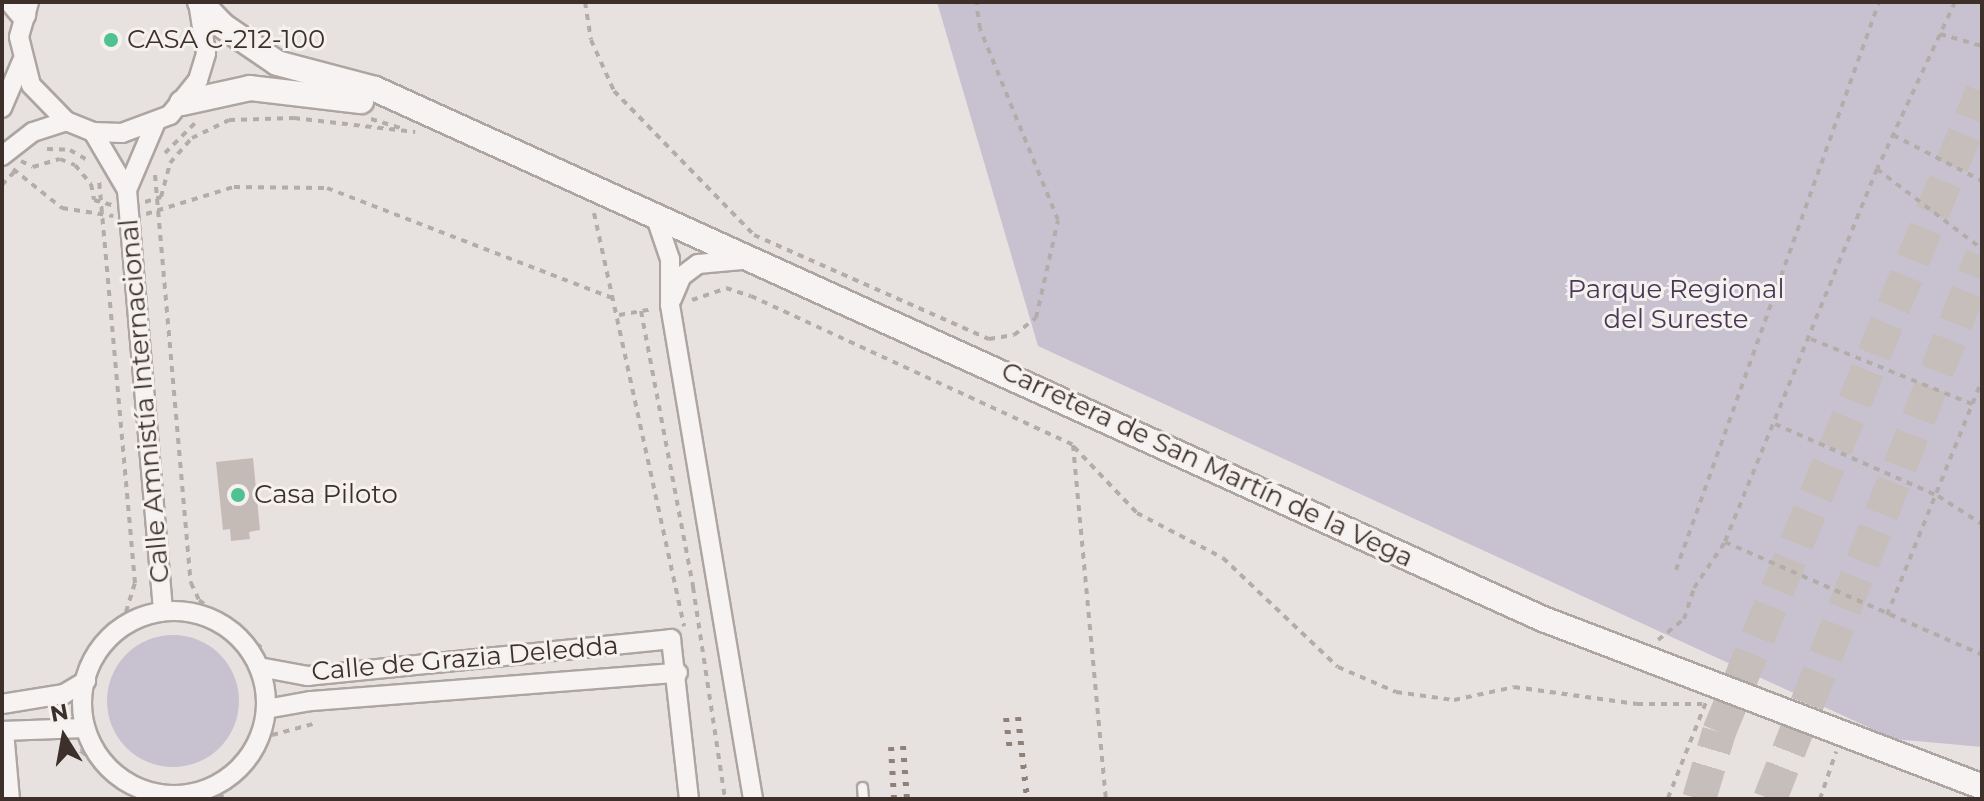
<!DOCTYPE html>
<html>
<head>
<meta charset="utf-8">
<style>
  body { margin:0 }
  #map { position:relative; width:1984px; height:801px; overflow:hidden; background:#e7e2df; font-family:Montserrat,sans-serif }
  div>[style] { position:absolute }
  .green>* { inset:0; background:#c8c1d0 }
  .round { border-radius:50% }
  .building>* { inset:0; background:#c4bbb7 }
  .motorway-tunnel>* { height:34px; margin-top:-17px; transform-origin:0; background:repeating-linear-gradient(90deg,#c5bebb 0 34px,transparent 0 51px) }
  .path>* { height:4px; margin-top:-2px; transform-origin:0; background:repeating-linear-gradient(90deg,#b3adaa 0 6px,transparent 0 12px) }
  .roads { filter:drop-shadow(2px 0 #ada5a1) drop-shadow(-2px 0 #ada5a1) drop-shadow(0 2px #ada5a1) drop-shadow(0 -2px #ada5a1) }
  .service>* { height:9px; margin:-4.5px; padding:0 4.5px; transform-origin:4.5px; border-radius:4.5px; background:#f6f3f2 }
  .minor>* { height:18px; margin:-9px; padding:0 9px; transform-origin:9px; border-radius:9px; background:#f6f3f2 }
  .minor>.ring { margin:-9px; padding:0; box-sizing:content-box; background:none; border:18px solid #f6f3f2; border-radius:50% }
  .tertiary>* { height:24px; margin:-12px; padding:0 12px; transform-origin:12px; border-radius:12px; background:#f6f3f2 }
  .rail>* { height:6px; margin-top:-3px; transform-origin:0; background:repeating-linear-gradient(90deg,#8f817a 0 4px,transparent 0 12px) }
  .dots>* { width:22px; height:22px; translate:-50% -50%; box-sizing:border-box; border:4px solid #f5f1ef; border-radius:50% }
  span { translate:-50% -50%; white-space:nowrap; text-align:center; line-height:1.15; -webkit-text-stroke:6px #f5f1ef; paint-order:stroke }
  .poi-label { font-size:26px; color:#3d302a }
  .left { translate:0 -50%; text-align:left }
  .park-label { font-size:26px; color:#493857 }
  .street-label { font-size:26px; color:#3d302a }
  .frame { position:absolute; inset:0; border:4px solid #3d302a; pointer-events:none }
  .north { position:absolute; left:24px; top:697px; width:80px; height:80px; -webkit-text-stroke:6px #f5f1ef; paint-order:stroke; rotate:349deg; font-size:22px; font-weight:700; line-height:32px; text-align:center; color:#3d302a }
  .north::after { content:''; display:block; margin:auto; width:28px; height:36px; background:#3d302a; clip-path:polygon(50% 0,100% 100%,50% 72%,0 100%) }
</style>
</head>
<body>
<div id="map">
  <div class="green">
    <i style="clip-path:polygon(937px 2px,1982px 2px,1982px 747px,1894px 739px,1038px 346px)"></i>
    <i class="round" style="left:107px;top:635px;width:132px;height:132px"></i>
  </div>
  <div class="building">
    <i style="clip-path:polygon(253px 458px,260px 530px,249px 532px,250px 539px,231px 541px,230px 529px,223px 530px,216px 462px)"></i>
  </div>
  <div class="motorway-tunnel">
    <i style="left:1699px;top:799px;width:70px;rotate:-73.4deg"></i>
    <i style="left:1719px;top:732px;width:692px;rotate:-67.66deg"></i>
    <i style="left:1770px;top:799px;width:583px;rotate:-68.67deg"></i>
  </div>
  <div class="path">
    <i style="left:585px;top:2px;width:38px;rotate:81deg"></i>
    <i style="left:591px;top:40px;width:56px;rotate:65.7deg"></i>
    <i style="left:614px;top:91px;width:201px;rotate:45.8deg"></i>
    <i style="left:754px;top:235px;width:257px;rotate:23.9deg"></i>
    <i style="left:989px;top:339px;width:25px;rotate:-9deg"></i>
    <i style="left:1014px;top:335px;width:28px;rotate:-38deg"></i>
    <i style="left:1036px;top:318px;width:100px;rotate:-77.3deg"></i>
    <i style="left:1058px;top:220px;width:206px;rotate:-112.2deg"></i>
    <i style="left:980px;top:29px;width:27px;rotate:-98deg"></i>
    <i style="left:1955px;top:2px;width:184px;rotate:115deg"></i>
    <i style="left:1877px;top:169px;width:403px;rotate:112.2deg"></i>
    <i style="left:1725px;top:542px;width:281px;rotate:23.7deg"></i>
    <i style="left:1940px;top:34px;width:44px;rotate:15.9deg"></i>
    <i style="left:371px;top:119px;width:31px;rotate:17deg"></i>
    <i style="left:1893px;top:135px;width:100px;rotate:27.3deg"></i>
    <i style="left:47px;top:149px;width:23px;rotate:2deg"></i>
    <i style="left:70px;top:150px;width:20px;rotate:30deg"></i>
    <i style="left:165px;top:153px;width:42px;rotate:-45deg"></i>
    <i style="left:21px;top:161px;width:13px;rotate:27deg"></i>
    <i style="left:33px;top:167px;width:28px;rotate:-17deg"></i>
    <i style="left:60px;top:159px;width:16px;rotate:22deg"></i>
    <i style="left:75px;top:165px;width:25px;rotate:50deg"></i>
    <i style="left:91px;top:184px;width:16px;rotate:79deg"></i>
    <i style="left:94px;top:200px;width:19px;rotate:16deg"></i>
    <i style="left:13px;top:169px;width:63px;rotate:38.5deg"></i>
    <i style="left:62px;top:208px;width:52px;rotate:8.9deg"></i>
    <i style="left:1877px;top:169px;width:132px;rotate:37.3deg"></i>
    <i style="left:155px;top:175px;width:410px;rotate:85deg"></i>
    <i style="left:191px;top:583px;width:19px;rotate:65deg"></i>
    <i style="left:199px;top:600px;width:79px;rotate:37.3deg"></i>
    <i style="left:2px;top:185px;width:18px;rotate:-47deg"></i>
    <i style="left:145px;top:202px;width:17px;rotate:-17deg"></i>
    <i style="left:161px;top:197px;width:35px;rotate:-75deg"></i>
    <i style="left:170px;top:163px;width:33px;rotate:-49deg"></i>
    <i style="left:192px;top:138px;width:41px;rotate:-25.9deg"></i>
    <i style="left:229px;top:120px;width:65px;rotate:-1.8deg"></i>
    <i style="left:294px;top:118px;width:122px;rotate:6.6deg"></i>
    <i style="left:594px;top:213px;width:423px;rotate:77.7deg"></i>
    <i style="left:146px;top:214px;width:92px;rotate:-17.1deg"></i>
    <i style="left:234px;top:187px;width:93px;rotate:0.6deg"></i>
    <i style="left:327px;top:188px;width:309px;rotate:21.1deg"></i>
    <i style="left:692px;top:300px;width:36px;rotate:-19deg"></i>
    <i style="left:726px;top:288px;width:26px;rotate:18deg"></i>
    <i style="left:751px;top:296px;width:355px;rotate:24.8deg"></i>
    <i style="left:1073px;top:445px;width:356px;rotate:84.7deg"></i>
    <i style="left:641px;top:311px;width:281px;rotate:79.3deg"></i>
    <i style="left:693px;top:587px;width:214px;rotate:81.4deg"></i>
    <i style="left:619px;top:315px;width:34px;rotate:-10deg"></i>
    <i style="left:1811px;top:339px;width:174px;rotate:22deg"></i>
    <i style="left:1775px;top:424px;width:178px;rotate:23.8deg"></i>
    <i style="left:1938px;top:496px;width:52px;rotate:32.5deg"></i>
    <i style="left:1074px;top:447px;width:91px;rotate:46.3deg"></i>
    <i style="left:1137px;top:513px;width:97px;rotate:27.6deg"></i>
    <i style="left:1223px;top:558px;width:158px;rotate:43.5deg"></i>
    <i style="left:1338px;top:667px;width:63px;rotate:23.3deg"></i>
    <i style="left:1396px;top:692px;width:59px;rotate:7.9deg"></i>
    <i style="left:1454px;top:700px;width:61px;rotate:-12.2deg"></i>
    <i style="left:1514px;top:687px;width:124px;rotate:7.9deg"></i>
    <i style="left:1637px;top:704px;width:65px"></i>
    <i style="left:1676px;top:570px;width:603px;rotate:-70.33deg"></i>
    <i style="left:1887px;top:615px;width:253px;rotate:-68deg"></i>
    <i style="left:1658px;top:640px;width:33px;rotate:-39deg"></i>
    <i style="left:1684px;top:619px;width:33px;rotate:-72deg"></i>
    <i style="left:1694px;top:588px;width:55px;rotate:-56deg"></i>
    <i style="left:80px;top:663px;width:69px;rotate:-48deg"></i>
    <i style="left:126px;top:612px;width:30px;rotate:-73deg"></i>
    <i style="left:135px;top:583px;width:404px;rotate:-95.1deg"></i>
    <i style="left:68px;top:748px;width:13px;rotate:13deg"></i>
    <i style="left:81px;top:751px;width:77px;rotate:38.7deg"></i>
    <i style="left:1668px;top:798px;width:103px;rotate:-68.4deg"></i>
    <i style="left:219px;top:799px;width:83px;rotate:-50.4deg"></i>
    <i style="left:272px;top:735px;width:42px;rotate:-15deg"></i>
    <i style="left:1820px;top:799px;width:50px;rotate:-71.2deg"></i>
  </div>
  <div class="roads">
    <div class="service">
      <i style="left:862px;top:787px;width:12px;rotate:85deg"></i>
    </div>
    <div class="minor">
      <i style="left:29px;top:2px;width:36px;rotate:106deg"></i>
      <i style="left:19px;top:37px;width:49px;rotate:76deg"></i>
      <i style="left:31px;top:85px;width:50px;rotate:45.8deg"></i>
      <i style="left:66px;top:121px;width:29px;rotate:22deg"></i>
      <i style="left:93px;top:132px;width:29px;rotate:2deg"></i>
      <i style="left:122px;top:133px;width:51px;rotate:-20.6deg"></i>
      <i style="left:170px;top:115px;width:45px;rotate:-51.3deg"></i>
      <i style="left:198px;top:80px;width:28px;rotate:-73deg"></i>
      <i style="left:206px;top:53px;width:52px;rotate:-98.9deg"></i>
      <i style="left:2px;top:108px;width:51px;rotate:-66.9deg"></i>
      <i style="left:93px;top:132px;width:67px;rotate:59.6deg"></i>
      <i style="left:127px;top:190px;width:423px;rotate:85.1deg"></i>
      <i style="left:2px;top:156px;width:39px;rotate:-38deg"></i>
      <i style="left:33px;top:132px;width:35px;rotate:-18deg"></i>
      <i style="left:127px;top:190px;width:72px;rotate:-67deg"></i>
      <i style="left:655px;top:215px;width:46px;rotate:71.2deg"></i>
      <i style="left:670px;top:259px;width:46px;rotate:90deg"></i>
      <i style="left:670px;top:305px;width:501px;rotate:80.46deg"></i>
      <i style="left:672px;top:299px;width:25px;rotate:-67deg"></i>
      <i style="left:682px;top:276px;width:20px;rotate:-37deg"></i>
      <i style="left:698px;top:264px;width:44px;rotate:-5.2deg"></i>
      <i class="ring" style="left:82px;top:611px;width:166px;height:166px"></i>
      <i style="left:259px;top:667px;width:50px;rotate:10.4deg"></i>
      <i style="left:308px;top:676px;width:365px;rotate:-5.8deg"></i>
      <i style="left:671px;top:639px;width:161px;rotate:83.6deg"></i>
      <i style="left:2px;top:704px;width:63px;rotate:-9.2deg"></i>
      <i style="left:64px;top:694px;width:26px;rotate:-31deg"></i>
      <i style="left:266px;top:709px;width:46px;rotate:-10.1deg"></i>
      <i style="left:311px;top:701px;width:368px;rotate:-4.4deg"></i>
      <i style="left:2px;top:731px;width:83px;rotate:-2.1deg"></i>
      <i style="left:4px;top:731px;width:68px;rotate:85deg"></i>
    </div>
    <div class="tertiary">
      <i style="left:13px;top:2px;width:16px;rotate:50deg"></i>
      <i style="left:200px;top:2px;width:33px;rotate:46deg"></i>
      <i style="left:223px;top:26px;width:65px;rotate:34.4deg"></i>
      <i style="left:277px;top:63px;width:101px;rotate:14.9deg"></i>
      <i style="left:375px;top:89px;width:1283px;rotate:24.41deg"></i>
      <i style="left:1543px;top:619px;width:470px;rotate:20.9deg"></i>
      <i style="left:182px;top:103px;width:70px;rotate:-12.4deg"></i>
      <i style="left:250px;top:88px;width:112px;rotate:6.7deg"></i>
    </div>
  </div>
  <div class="rail">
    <i style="left:1018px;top:717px;width:82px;rotate:83.7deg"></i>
    <i style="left:1006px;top:718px;width:32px;rotate:83deg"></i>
    <i style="left:903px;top:746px;width:53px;rotate:85.7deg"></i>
    <i style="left:891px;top:747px;width:52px;rotate:86.7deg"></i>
  </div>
  <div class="dots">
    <i style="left:111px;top:40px;background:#4fc28f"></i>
    <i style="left:238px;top:495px;background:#4fc28f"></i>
  </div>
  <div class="poi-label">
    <span class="left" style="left:127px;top:40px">CASA C-212-100</span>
    <span class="left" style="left:254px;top:495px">Casa Piloto</span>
  </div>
  <div class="park-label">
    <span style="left:1676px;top:305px">Parque Regional<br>del Sureste</span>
  </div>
  <div class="street-label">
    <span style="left:145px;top:401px;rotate:-95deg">Calle Amnistía Internacional</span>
    <span style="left:1207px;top:465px;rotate:25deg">Carretera de San Martín de la Vega</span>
    <span style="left:465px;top:659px;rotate:-5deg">Calle de Grazia Deledda</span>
  </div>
  <div class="frame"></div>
  <div class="north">N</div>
</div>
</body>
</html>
